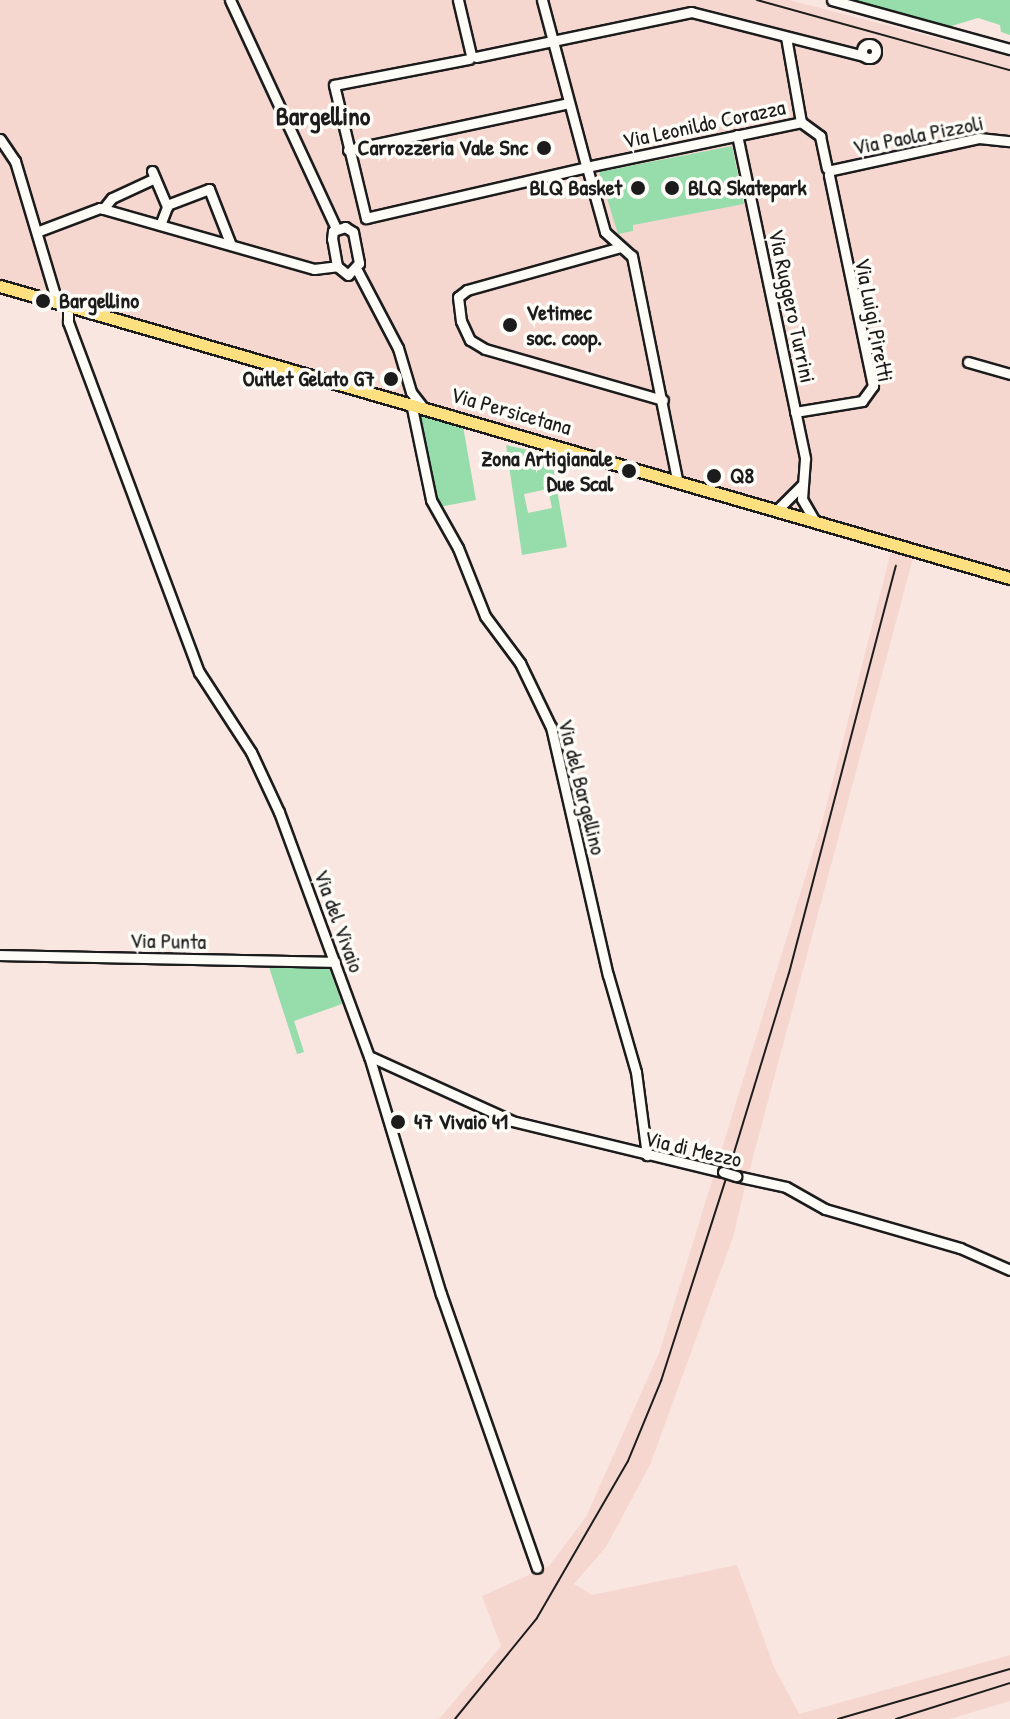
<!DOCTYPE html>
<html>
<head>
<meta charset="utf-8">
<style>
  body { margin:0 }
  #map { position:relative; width:1010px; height:1719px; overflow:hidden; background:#f9e6e0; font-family:"Patrick Hand",sans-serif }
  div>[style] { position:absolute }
  .built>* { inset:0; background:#f6d7d0 }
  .green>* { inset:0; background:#96ddab }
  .roads { filter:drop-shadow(2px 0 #1c1c1c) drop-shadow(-2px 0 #1c1c1c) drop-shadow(0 2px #1c1c1c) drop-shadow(0 -2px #1c1c1c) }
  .minor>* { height:9px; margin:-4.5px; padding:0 4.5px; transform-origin:4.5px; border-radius:4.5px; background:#fdfcf7 }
  .minor>.ring { margin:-4.5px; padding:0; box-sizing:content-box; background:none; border:9px solid #fdfcf7; border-radius:50% }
  .major>* { height:11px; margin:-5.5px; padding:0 5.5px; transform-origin:5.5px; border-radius:5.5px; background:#fce080 }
  .rail>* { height:2px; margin:-1px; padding:0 1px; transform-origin:1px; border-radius:1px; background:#1c1c1c }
  .bridges { filter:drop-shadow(2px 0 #1c1c1c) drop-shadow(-2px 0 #1c1c1c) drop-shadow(0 2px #1c1c1c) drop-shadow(0 -2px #1c1c1c) }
  .minor-bridge>* { height:9px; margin:-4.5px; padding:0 4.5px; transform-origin:4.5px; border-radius:4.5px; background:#fdfcf7 }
  .dots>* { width:22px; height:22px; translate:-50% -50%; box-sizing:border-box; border:4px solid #fdfcf7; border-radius:50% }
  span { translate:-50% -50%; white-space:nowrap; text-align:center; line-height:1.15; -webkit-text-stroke:7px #fdfcf7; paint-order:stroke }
  .street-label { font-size:22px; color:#1c1c1c }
  .poi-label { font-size:22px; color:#1c1c1c; font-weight:700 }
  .right { translate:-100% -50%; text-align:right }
  .left { translate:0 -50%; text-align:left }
  .quarter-label { font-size:26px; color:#1c1c1c; font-weight:700 }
</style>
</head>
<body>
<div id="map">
  <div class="built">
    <i style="clip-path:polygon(0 0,789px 0,1010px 57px,1010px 586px,913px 558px,748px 1176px,734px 1180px,746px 1183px,733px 1237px,650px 1465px,606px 1547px,574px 1584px,592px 1595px,737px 1565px,774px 1667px,799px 1714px,1010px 1655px,1010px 1701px,950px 1719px,439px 1719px,501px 1646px,482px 1596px,549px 1566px,586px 1517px,659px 1353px,822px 823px,891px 551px,416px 413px,379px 391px,0 279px)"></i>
  </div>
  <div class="green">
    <i style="clip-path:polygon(850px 0,1010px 0,1010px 35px,1001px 32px,1000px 25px,978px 18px,948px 27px)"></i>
    <i style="clip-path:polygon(732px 146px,744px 204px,633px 225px,633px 231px,618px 234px,599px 172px)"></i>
    <i style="clip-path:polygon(416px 413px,463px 426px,476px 500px,439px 507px,429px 488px)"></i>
    <i style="clip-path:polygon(evenodd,506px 445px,551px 455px,567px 547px,522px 555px,506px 445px,548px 489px,552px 508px,528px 513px,524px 494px,548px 489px)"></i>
    <i style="clip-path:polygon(268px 964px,328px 965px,342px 1004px,294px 1021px,304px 1052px,297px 1054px)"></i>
  </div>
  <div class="roads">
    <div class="minor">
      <i style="left:230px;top:0;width:251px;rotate:65.1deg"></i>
      <i style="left:458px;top:0;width:57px;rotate:76.7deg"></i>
      <i style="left:542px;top:0;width:168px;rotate:75.1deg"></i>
      <i style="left:832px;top:0;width:185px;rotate:15.4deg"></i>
      <i style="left:786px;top:37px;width:86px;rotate:80deg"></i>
      <i class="ring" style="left:862px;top:44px;width:5px;height:5px"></i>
      <i style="left:476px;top:57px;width:220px;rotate:-11.8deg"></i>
      <i style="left:691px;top:12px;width:178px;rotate:14.3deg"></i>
      <i style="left:469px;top:59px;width:137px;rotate:169.1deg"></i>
      <i style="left:334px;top:85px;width:137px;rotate:76.5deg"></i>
      <i style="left:366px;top:218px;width:222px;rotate:-13deg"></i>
      <i style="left:737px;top:135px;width:331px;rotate:78.1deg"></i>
      <i style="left:805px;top:459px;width:40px;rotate:94.3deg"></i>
      <i style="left:802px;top:499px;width:24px;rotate:60deg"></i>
      <i style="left:0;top:139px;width:27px;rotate:56deg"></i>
      <i style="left:15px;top:161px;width:147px;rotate:73.4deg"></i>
      <i style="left:348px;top:150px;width:226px;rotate:-12deg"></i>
      <i style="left:591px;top:166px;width:215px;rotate:-11.8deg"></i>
      <i style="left:801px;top:122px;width:24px;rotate:36deg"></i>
      <i style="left:820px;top:136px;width:33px;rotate:78deg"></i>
      <i style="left:832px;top:170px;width:150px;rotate:-12.3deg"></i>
      <i style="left:979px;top:138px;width:31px;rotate:6deg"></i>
      <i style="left:152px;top:171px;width:39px;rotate:67deg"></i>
      <i style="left:167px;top:207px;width:19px;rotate:111deg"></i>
      <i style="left:588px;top:171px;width:63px;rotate:74.4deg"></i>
      <i style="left:605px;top:232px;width:36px;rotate:42deg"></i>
      <i style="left:632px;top:256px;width:228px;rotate:78.6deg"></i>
      <i style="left:167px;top:205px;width:45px;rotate:-20.9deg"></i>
      <i style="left:209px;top:189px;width:60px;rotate:68.6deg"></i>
      <i style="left:103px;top:209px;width:14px;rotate:-51deg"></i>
      <i style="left:112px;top:198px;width:47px;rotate:-24.9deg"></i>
      <i style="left:345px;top:227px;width:9px;rotate:32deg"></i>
      <i style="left:353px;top:232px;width:32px;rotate:79deg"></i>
      <i style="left:359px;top:263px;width:16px;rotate:133deg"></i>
      <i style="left:348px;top:275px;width:14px;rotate:-141deg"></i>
      <i style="left:337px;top:266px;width:27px;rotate:-100deg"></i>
      <i style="left:332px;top:239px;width:8px;rotate:-83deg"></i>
      <i style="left:333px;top:231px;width:13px;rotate:-18deg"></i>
      <i style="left:39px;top:231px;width:65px;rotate:-20.7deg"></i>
      <i style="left:100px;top:208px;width:223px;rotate:15.9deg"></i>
      <i style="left:314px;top:269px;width:23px;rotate:-7deg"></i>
      <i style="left:621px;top:247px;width:160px;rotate:164.4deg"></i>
      <i style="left:467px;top:290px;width:11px;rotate:142deg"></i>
      <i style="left:458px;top:297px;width:24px;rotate:83deg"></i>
      <i style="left:461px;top:321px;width:21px;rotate:65deg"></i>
      <i style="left:470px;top:340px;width:17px;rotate:31deg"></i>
      <i style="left:485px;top:349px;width:185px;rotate:16deg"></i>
      <i style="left:357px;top:270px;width:88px;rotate:62.3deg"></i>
      <i style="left:398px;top:348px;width:46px;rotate:73.5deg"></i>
      <i style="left:411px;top:392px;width:18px;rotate:52deg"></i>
      <i style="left:68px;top:305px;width:17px;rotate:90deg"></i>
      <i style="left:68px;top:322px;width:374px;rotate:69.5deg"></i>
      <i style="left:199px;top:672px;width:95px;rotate:57deg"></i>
      <i style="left:251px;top:752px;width:66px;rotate:65deg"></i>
      <i style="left:279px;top:812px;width:260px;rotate:69.8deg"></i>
      <i style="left:369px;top:1056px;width:249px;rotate:73.2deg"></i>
      <i style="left:441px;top:1294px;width:290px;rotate:70.7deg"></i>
      <i style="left:968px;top:362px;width:44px;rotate:15.9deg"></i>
      <i style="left:411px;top:403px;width:99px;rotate:78.3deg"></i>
      <i style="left:431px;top:500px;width:55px;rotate:60.6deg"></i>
      <i style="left:458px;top:548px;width:73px;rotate:68.3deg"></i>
      <i style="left:485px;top:616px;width:59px;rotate:53.3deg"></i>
      <i style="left:520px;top:663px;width:71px;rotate:64.2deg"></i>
      <i style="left:551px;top:727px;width:254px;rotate:77.1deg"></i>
      <i style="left:608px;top:975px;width:101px;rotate:73.9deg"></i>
      <i style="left:636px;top:1072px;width:84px;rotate:82.5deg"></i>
      <i style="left:795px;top:412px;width:68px;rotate:-9.3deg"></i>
      <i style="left:862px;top:401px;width:19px;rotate:-54deg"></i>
      <i style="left:873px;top:386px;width:216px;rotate:-101.8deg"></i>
      <i style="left:778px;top:509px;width:34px;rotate:-45deg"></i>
      <i style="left:0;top:955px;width:335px;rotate:1.2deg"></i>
      <i style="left:369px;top:1056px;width:157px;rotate:24.4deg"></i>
      <i style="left:512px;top:1121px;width:217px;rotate:13.6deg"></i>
      <i style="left:736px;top:1176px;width:51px;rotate:12.4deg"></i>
      <i style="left:786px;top:1187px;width:45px;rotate:29.4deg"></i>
      <i style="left:825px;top:1209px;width:141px;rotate:16.1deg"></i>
      <i style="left:960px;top:1248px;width:55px;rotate:23.7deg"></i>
    </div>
    <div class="major">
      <i style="left:0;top:286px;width:1051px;rotate:16.13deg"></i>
    </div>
  </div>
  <div class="rail">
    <i style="left:757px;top:0;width:263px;rotate:15.5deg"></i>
    <i style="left:729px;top:1169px;width:205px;rotate:-73deg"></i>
    <i style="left:789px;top:973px;width:421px;rotate:-75.3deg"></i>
    <i style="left:455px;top:1719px;width:130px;rotate:-50.9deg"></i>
    <i style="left:537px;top:1618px;width:181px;rotate:-59.9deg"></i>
    <i style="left:628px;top:1461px;width:87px;rotate:-67.6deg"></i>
    <i style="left:661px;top:1381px;width:212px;rotate:-72.2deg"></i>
    <i style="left:838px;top:1719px;width:179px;rotate:-16.2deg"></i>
    <i style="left:896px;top:1719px;width:120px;rotate:-17.5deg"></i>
  </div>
  <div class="bridges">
    <div class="minor-bridge">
      <i style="left:723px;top:1172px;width:14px;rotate:17deg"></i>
    </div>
  </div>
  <div class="dots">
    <i style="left:544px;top:148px;background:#1c1c1c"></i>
    <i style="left:638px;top:188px;background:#1c1c1c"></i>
    <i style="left:672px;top:188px;background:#1c1c1c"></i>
    <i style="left:43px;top:301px;background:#1c1c1c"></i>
    <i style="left:510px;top:325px;background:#1c1c1c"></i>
    <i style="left:391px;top:379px;background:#1c1c1c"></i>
    <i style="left:629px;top:471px;background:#1c1c1c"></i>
    <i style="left:714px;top:476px;background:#1c1c1c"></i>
    <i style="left:398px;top:1122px;background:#1c1c1c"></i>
  </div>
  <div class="street-label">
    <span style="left:704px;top:124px;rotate:-12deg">Via Leonildo Corazza</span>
    <span style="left:918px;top:135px;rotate:-11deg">Via Paola Pizzoli</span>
    <span style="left:792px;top:306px;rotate:78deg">Via Ruggero Turrini</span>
    <span style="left:874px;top:320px;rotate:79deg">Via Luigi Piretti</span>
    <span style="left:511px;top:411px;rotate:16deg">Via Persicetana</span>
    <span style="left:582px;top:787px;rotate:76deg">Via del Bargellino</span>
    <span style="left:339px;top:921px;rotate:70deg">Via del Vivaio</span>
    <span style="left:168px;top:941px;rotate:1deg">Via Punta</span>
    <span style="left:693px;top:1149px;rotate:13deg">Via di Mezzo</span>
  </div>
  <div class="poi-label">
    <span class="right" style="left:528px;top:148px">Carrozzeria Vale Snc</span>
    <span class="right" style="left:622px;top:188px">BLQ Basket</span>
    <span class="left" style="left:688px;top:188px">BLQ Skatepark</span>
    <span class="left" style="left:59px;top:301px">Bargellino</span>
    <span class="left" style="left:526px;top:325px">Vetimec<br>soc. coop.</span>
    <span class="right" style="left:375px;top:379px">Outlet Gelato G7</span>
    <span class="right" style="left:613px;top:471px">Zona Artigianale<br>Due Scal</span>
    <span class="left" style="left:730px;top:476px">Q8</span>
    <span class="left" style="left:414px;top:1122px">47 Vivaio 41</span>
  </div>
  <div class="quarter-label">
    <span style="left:323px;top:116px">Bargellino</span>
  </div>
</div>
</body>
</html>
